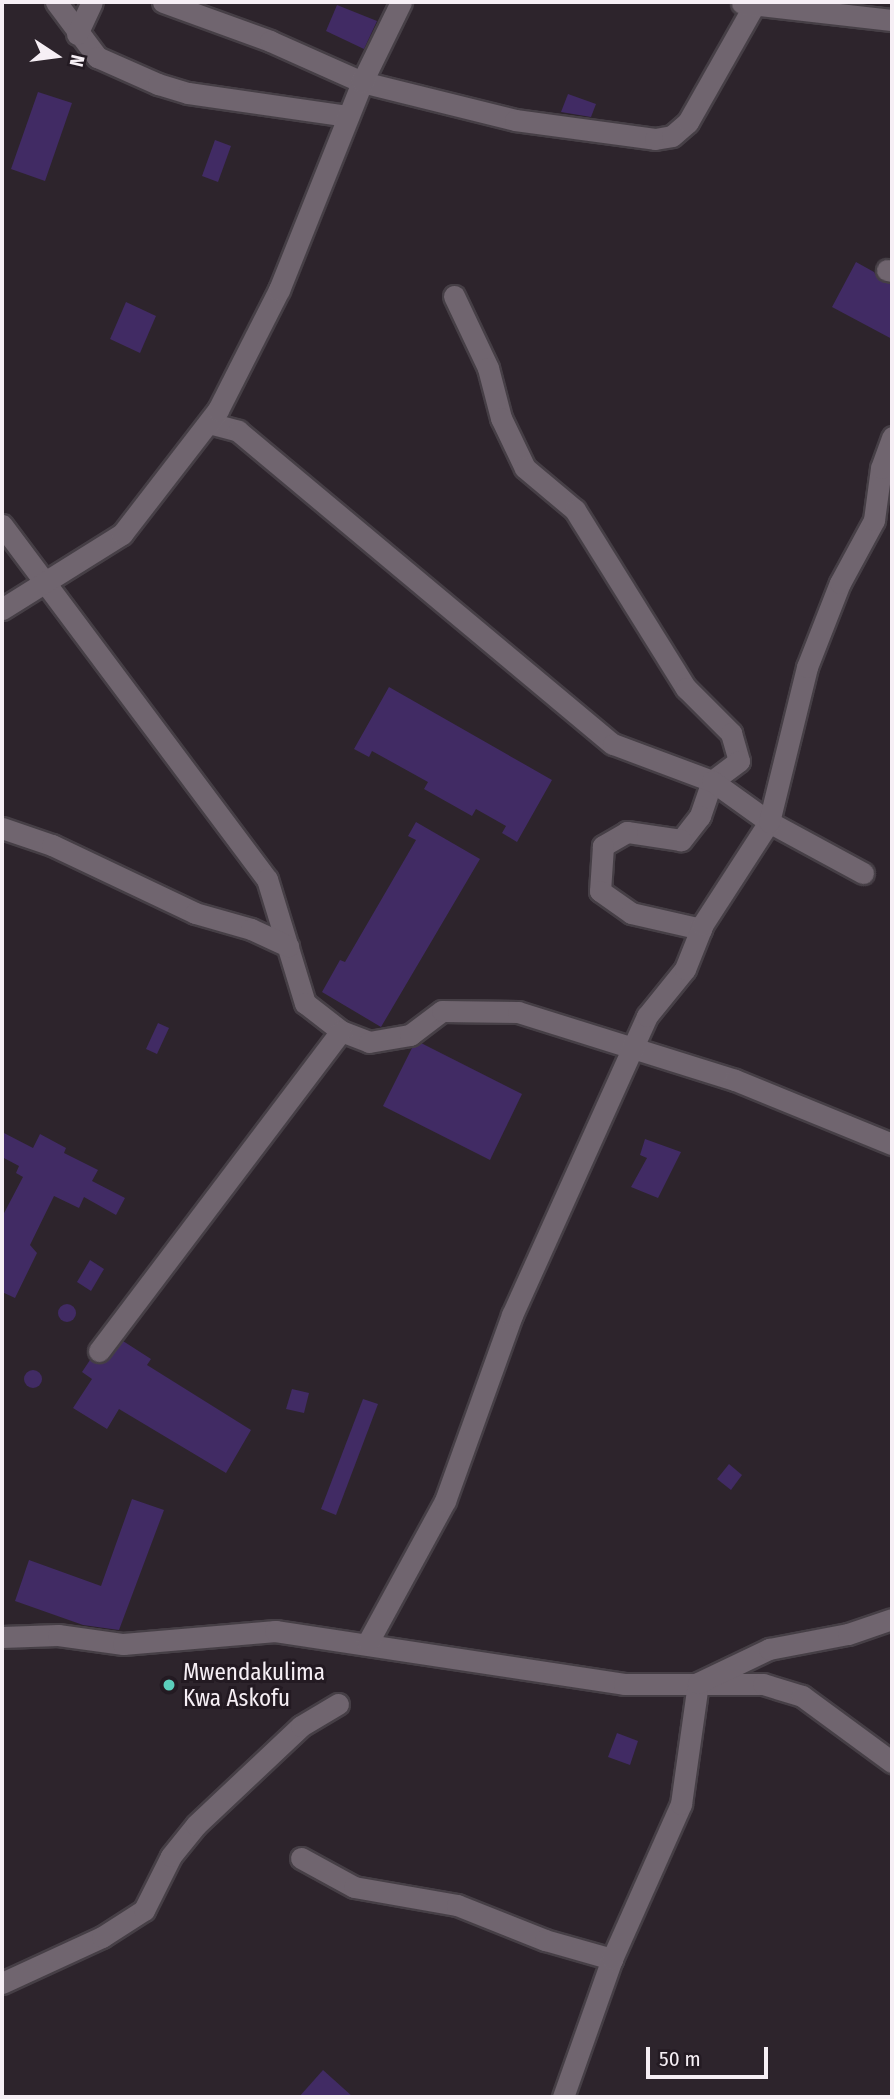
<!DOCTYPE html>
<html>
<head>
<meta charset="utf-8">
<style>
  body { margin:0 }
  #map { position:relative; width:894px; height:2099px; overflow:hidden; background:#2d242c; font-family:"Fira Sans Condensed",sans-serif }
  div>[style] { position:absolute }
  .building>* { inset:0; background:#412b64 }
  .round { border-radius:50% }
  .roads { filter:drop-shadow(2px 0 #463f46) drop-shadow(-2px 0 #463f46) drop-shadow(0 2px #463f46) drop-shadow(0 -2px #463f46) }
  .minor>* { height:21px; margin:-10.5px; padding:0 10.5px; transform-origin:10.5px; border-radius:10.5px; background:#70656f }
  .dots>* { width:19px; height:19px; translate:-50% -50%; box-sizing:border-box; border:4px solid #231a22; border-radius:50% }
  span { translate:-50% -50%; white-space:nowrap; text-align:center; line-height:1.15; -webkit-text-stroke:6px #231a22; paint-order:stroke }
  .poi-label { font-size:23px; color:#f6eff5 }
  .left { translate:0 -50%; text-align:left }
  .frame { position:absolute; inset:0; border:4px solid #f6eff5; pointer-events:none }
  .north { position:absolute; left:21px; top:21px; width:70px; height:70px; -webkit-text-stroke:5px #231a22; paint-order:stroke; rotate:103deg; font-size:19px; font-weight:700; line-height:28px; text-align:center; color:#f6eff5 }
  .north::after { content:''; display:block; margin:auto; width:24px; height:32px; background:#f6eff5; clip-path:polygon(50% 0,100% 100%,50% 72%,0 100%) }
  .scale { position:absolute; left:646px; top:2047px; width:122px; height:32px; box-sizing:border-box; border:4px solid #f6eff5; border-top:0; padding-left:9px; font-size:21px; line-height:24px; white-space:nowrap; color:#f6eff5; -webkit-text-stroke:5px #231a22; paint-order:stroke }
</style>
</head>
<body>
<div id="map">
  <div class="building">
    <i style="clip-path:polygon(337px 5px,377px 21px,364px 49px,326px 31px)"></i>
    <i style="clip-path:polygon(38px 92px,72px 103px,45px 181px,11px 169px)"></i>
    <i style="clip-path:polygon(568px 94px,596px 104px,591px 117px,561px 112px)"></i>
    <i style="clip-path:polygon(215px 140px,231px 146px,218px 182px,202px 176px)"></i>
    <i style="clip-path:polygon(856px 262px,874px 272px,879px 280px,892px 284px,892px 339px,832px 307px)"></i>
    <i style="clip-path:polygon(126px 302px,156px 316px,140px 353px,110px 339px)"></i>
    <i style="clip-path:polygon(389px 687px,552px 780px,517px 842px,502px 833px,506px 826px,476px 809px,472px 816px,424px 789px,428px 782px,372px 751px,369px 757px,354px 749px)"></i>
    <i style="clip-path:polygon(416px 822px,480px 859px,381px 1027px,322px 992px,340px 960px,345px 962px,416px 840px,408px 836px)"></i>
    <i style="clip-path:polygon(158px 1023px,169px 1028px,157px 1054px,146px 1049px)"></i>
    <i style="clip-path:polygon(421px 1043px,522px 1094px,490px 1160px,383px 1106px,412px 1048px)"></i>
    <i style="clip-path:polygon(2px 1132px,33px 1148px,40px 1134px,66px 1148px,64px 1153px,98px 1170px,92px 1181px,125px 1198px,116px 1215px,84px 1197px,79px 1208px,54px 1196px,30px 1245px,37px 1253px,15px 1298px,2px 1292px,2px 1217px,23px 1177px,16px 1173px,19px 1166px,2px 1157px)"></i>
    <i style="clip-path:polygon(645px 1139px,681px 1152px,658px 1198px,631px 1187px,647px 1158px,640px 1155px)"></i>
    <i style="clip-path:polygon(90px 1260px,104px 1269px,91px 1291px,77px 1282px)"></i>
    <i class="round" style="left:58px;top:1304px;width:18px;height:18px"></i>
    <i style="clip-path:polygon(123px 1341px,151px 1359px,147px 1365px,251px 1430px,226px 1473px,119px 1409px,107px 1429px,73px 1408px,92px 1379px,82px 1372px,90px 1360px,105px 1363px)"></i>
    <i class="round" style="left:24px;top:1370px;width:18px;height:18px"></i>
    <i style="clip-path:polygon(292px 1389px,309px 1393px,304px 1413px,286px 1409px)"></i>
    <i style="clip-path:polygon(363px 1399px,378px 1404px,336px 1515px,321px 1509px)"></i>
    <i style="clip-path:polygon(729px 1464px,742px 1475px,731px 1490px,717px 1479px)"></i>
    <i style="clip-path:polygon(132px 1499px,164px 1510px,119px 1630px,83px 1625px,15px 1601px,29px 1560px,101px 1586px)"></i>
    <i style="clip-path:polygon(617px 1733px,638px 1741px,630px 1765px,608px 1757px)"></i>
    <i style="clip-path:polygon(323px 2070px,353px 2097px,299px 2097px)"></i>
  </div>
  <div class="roads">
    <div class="minor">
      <i style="left:56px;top:2px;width:69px;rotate:53.3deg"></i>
      <i style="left:97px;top:57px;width:67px;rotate:23.9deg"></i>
      <i style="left:158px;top:84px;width:31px;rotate:17deg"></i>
      <i style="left:188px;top:93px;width:162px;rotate:8.2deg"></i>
      <i style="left:163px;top:2px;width:114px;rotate:20deg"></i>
      <i style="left:270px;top:41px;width:101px;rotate:24deg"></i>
      <i style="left:362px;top:82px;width:158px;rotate:13.9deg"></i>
      <i style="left:515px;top:120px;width:141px;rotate:7.7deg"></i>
      <i style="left:655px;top:139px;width:17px;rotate:-10deg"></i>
      <i style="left:672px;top:136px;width:21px;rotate:-41deg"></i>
      <i style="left:688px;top:122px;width:138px;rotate:-60.5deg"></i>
      <i style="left:742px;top:3px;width:151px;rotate:6.5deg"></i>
      <i style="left:77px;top:34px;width:35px;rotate:-65deg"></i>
      <i style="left:887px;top:270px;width:5px;rotate:11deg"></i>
      <i style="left:454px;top:296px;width:80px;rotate:64.7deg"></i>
      <i style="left:488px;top:368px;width:52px;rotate:75.4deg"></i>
      <i style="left:501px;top:418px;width:55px;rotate:64.4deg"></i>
      <i style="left:525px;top:468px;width:65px;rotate:40deg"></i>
      <i style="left:575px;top:510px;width:210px;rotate:58.1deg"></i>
      <i style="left:686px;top:688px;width:64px;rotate:45deg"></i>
      <i style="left:731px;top:733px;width:29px;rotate:74deg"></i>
      <i style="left:739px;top:761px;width:34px;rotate:143deg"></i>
      <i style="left:712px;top:781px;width:37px;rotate:109deg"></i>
      <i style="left:700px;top:816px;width:31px;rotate:128deg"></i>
      <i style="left:681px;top:840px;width:55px;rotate:-171.6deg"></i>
      <i style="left:627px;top:832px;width:28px;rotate:150deg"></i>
      <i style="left:603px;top:846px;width:45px;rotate:93.8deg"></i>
      <i style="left:600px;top:891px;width:38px;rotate:35deg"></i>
      <i style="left:631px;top:913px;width:72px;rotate:12.9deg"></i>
      <i style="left:209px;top:423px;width:30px;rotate:15deg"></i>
      <i style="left:238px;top:431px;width:488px;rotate:39.9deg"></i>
      <i style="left:613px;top:744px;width:106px;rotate:20.5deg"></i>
      <i style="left:712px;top:781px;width:70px;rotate:35.7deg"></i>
      <i style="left:769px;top:822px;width:107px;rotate:28.5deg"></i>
      <i style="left:2px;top:525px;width:442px;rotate:53.2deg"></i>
      <i style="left:267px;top:879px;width:130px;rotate:73deg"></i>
      <i style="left:305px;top:1003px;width:46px;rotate:37.9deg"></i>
      <i style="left:341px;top:1031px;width:30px;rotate:21deg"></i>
      <i style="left:369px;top:1042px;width:42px;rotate:-9.7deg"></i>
      <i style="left:410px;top:1035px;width:40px;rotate:-37deg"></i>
      <i style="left:442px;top:1011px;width:76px;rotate:0.8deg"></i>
      <i style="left:518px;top:1012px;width:227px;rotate:17.4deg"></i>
      <i style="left:735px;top:1080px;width:170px;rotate:22.2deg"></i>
      <i style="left:2px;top:609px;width:142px;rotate:-32deg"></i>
      <i style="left:122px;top:534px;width:157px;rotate:-52.3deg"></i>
      <i style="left:218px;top:410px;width:135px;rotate:-63.1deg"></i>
      <i style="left:279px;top:290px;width:224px;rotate:-68.2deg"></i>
      <i style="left:362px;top:82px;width:89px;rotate:-64deg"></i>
      <i style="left:2px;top:828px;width:53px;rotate:18.8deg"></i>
      <i style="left:52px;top:845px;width:158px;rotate:25.4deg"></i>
      <i style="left:195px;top:913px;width:58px;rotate:15.9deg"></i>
      <i style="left:251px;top:929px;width:41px;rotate:24.7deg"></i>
      <i style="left:99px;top:1351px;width:401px;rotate:-52.9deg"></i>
      <i style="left:2px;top:1637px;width:56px;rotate:-2deg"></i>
      <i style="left:58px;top:1635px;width:66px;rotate:7.9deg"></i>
      <i style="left:123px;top:1644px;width:153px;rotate:-4.9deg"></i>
      <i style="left:275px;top:1631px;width:353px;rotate:8.6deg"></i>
      <i style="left:624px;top:1684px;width:139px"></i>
      <i style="left:763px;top:1684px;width:41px;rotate:17.1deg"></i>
      <i style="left:802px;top:1696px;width:112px;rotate:36.3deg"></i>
      <i style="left:368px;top:1642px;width:161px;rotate:-61.4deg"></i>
      <i style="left:445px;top:1501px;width:198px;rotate:-70.2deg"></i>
      <i style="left:512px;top:1315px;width:328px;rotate:-65.7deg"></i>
      <i style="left:647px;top:1016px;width:60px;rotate:-51deg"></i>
      <i style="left:685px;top:969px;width:48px;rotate:-68.2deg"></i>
      <i style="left:703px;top:924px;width:121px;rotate:-57.1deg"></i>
      <i style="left:769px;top:822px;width:160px;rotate:-76.2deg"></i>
      <i style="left:807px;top:667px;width:90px;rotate:-68.6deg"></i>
      <i style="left:840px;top:583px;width:72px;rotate:-61.6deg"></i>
      <i style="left:874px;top:520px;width:52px;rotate:-82.3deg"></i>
      <i style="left:881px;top:468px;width:33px;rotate:-70deg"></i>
      <i style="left:301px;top:1858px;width:60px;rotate:28.7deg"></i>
      <i style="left:354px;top:1887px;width:105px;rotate:9.9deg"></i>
      <i style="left:457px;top:1905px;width:95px;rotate:21.7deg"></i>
      <i style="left:545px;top:1940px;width:70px;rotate:15.8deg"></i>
      <i style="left:2px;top:1983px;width:110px;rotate:-24.7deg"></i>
      <i style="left:102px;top:1937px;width:50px;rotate:-32.7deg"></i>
      <i style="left:144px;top:1910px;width:60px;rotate:-63.4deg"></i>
      <i style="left:171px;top:1856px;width:40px;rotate:-51deg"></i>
      <i style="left:196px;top:1825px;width:144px;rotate:-43.3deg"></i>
      <i style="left:301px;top:1726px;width:43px;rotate:-30.7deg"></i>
      <i style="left:563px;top:2097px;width:146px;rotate:-70.5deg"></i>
      <i style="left:612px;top:1959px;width:170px;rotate:-66deg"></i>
      <i style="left:681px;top:1804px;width:122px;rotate:-82deg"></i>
      <i style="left:698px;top:1683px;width:79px;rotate:-25.6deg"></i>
      <i style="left:769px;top:1649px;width:80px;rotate:-10.8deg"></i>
      <i style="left:848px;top:1634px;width:46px;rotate:-18.8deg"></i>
    </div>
  </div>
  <div class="dots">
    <i style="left:169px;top:1685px;background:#5bcebb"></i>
  </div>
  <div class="poi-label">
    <span class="left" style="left:183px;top:1685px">Mwendakulima<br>Kwa Askofu</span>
  </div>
  <div class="frame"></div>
  <div class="north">N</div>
  <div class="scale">50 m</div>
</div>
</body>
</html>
